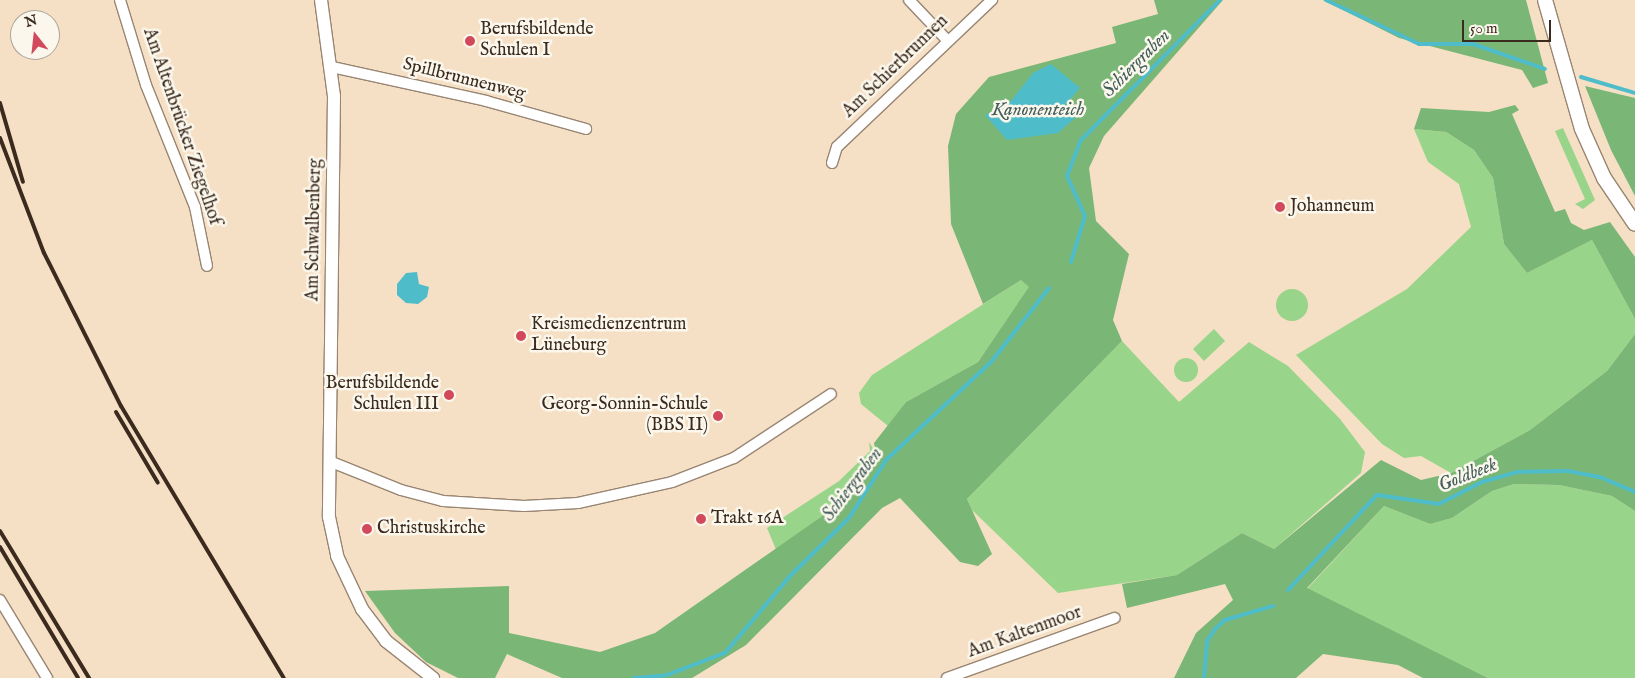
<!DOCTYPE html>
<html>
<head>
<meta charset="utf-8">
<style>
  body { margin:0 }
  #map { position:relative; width:1635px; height:678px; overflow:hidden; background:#f5e0c5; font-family:"IM FELL English",serif }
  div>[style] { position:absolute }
  .green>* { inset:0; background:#98d489 }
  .round { border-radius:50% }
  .forest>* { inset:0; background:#7ab675 }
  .water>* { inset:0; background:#4fbcca }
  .stream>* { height:4px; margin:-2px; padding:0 2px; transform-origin:2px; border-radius:2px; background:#4fbcca }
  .roads { filter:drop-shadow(1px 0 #988572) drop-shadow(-1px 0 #988572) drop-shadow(0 1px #988572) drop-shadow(0 -1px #988572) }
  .minor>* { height:10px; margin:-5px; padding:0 5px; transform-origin:5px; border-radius:5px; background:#fff }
  .tertiary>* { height:12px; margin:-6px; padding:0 6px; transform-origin:6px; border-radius:6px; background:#fff }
  .secondary>* { height:14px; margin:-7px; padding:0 7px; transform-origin:7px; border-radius:7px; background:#fff }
  .rail>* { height:4px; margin:-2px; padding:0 2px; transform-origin:2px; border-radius:2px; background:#3b2a1e }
  .dots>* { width:14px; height:14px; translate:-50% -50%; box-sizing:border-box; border:2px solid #fbf7ec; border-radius:50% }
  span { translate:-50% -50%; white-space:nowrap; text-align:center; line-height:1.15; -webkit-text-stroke:5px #fbf7ec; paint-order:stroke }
  .poi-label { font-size:18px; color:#3b2a1e }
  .left { translate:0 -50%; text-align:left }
  .right { translate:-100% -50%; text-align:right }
  .street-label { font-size:18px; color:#3b2a1e }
  .water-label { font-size:19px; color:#425d5a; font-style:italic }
  .north { position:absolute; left:10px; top:10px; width:50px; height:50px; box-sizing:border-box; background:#fbf7ec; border:1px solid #aea59a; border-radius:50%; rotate:344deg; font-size:14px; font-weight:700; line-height:20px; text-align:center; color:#3b2a1e }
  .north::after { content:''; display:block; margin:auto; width:18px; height:22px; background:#d1495b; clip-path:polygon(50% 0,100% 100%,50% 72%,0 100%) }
  .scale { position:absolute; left:1462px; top:20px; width:89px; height:22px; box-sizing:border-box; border:2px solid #3b2a1e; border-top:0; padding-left:6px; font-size:15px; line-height:18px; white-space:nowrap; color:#3b2a1e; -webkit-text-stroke:4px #fbf7ec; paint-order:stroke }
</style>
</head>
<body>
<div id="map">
  <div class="green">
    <i style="clip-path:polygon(1563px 128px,1595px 200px,1583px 209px,1575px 204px,1585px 199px,1555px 131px)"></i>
    <i style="clip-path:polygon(1414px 129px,1446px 132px,1474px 150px,1493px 178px,1504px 244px,1527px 273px,1592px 240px,1635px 319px,1635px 334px,1607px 371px,1530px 430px,1451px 473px,1421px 456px,1404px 458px,1382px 444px,1296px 355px,1407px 289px,1471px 227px,1459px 184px,1428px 162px)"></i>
    <i style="clip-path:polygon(1021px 280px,1030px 287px,978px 362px,906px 402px,888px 426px,861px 404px,859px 393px,872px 375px)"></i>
    <i class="round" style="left:1276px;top:289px;width:32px;height:32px"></i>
    <i style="clip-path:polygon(1214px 329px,1225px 341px,1204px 361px,1193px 349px)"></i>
    <i style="clip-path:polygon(1122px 341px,1179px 402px,1249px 342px,1288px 366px,1340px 419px,1365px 452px,1361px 473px,1274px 549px,1242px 533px,1177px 575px,1058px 593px,972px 510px,967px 499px)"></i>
    <i class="round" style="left:1174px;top:358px;width:24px;height:24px"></i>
    <i style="clip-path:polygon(869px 442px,876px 453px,821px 517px,777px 552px,767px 528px,839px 481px,870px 451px)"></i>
    <i style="clip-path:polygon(1514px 484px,1559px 485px,1612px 496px,1635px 511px,1635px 678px,1488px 678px,1307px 589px,1384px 506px,1430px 524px,1452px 518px,1492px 491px)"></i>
  </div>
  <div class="forest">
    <i style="clip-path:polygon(1154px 0,1223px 0,1104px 136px,1089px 168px,1096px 221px,1129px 254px,1113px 320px,1122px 341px,967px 499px,992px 554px,978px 566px,960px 562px,900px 498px,882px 508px,746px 645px,692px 678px,562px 678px,507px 654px,495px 678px,458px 678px,426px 662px,395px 633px,365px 591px,509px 586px,509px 633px,600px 652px,655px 633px,821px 517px,876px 453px,874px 443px,906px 402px,978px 362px,1029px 287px,1021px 280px,983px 304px,951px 224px,948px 146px,956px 114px,989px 77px,1116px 43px,1112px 27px,1158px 14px)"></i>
    <i style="clip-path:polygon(1323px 0,1526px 0,1548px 83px,1533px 88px,1522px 70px,1399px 38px)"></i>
    <i style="clip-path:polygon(1585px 86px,1635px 98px,1635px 196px,1611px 150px)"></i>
    <i style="clip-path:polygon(1515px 105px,1519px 110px,1512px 114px,1555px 212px,1565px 209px,1571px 223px,1584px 230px,1610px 222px,1635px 257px,1635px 319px,1592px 240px,1527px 273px,1504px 244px,1493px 178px,1474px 150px,1446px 132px,1414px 129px,1421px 108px,1489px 112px)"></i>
    <i style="clip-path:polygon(1635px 334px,1635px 511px,1612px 496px,1559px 485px,1514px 484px,1492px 491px,1452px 518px,1430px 524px,1384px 506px,1307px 588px,1488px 678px,1423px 678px,1398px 665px,1323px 654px,1296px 678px,1174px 678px,1196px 633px,1233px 600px,1225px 584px,1127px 608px,1122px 584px,1177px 575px,1242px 533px,1274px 549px,1381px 460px,1421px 480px,1451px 473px,1530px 430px,1607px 371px)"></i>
  </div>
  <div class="water">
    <i style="clip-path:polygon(1051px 64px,1080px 88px,1065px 105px,1075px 118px,1058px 133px,1007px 140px,985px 115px,1010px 102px,1033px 73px)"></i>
    <i style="clip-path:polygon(417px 272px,419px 284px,429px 287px,427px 297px,418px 304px,406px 303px,397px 295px,397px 284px,406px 273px)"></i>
  </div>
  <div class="stream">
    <i style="left:1326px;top:0;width:103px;rotate:25.3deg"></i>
    <i style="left:1419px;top:44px;width:54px"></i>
    <i style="left:1473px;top:44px;width:76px;rotate:19.1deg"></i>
    <i style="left:1581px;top:77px;width:56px;rotate:16.5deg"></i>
    <i style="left:1071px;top:262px;width:48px;rotate:-73.1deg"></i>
    <i style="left:1085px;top:216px;width:44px;rotate:-114.2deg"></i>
    <i style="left:1067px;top:176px;width:39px;rotate:-69deg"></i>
    <i style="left:1081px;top:140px;width:197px;rotate:-45.2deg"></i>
    <i style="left:1288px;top:590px;width:130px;rotate:-46.9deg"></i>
    <i style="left:1377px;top:495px;width:63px;rotate:8.3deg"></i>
    <i style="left:1439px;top:504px;width:48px;rotate:-27.1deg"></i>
    <i style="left:1482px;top:482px;width:36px;rotate:-16deg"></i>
    <i style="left:1517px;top:472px;width:51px;rotate:-1.1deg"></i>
    <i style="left:1568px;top:471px;width:33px;rotate:11deg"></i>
    <i style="left:1600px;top:477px;width:38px;rotate:23deg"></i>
    <i style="left:634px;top:678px;width:33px;rotate:-5deg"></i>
    <i style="left:667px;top:675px;width:62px;rotate:-20.8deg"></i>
    <i style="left:725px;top:653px;width:102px;rotate:-49.8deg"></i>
    <i style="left:791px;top:575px;width:81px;rotate:-44.5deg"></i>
    <i style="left:849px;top:518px;width:69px;rotate:-57.5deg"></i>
    <i style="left:886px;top:460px;width:144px;rotate:-43deg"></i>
    <i style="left:991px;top:362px;width:94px;rotate:-51.9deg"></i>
    <i style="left:1204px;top:678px;width:37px;rotate:-85deg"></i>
    <i style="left:1207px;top:641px;width:14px;rotate:-56deg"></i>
    <i style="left:1215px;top:629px;width:13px;rotate:-42deg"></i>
    <i style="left:1225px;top:620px;width:50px;rotate:-16.3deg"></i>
  </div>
  <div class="roads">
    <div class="minor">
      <i style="left:120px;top:0;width:89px;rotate:73deg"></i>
      <i style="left:146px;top:85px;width:131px;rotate:68.1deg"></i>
      <i style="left:195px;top:207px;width:60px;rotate:78.5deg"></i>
      <i style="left:909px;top:0;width:54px;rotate:46.5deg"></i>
      <i style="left:332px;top:67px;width:158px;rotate:12.4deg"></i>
      <i style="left:486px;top:101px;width:104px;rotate:15.6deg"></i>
      <i style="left:832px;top:163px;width:17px;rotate:-73deg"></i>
      <i style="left:837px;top:147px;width:214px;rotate:-43.5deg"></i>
      <i style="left:329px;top:461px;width:78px;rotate:21.9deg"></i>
      <i style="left:401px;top:490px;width:43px;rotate:14.7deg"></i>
      <i style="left:443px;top:501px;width:81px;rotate:3.5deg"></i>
      <i style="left:524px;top:506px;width:54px;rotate:-3.2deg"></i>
      <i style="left:578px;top:503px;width:96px;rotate:-12.6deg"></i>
      <i style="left:672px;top:482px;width:66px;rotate:-21.2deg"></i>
      <i style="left:734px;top:458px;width:116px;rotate:-33.4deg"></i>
      <i style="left:0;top:600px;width:91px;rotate:58.9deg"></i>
      <i style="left:947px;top:678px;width:178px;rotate:-19.7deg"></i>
    </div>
    <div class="tertiary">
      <i style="left:321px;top:0;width:97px;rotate:82.3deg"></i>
      <i style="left:334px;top:96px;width:421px;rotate:90.7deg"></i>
      <i style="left:329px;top:517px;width:40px;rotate:78deg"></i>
      <i style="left:337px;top:556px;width:59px;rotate:64.7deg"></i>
      <i style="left:362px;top:609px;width:40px;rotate:53deg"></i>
      <i style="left:386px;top:641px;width:60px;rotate:38.2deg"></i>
    </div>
    <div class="secondary">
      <i style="left:1545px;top:0;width:134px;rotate:74deg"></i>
      <i style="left:1582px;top:129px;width:54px;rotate:65.8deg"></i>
      <i style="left:1604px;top:178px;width:55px;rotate:56deg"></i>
    </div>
  </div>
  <div class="rail">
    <i style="left:0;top:103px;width:82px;rotate:73.8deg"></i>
    <i style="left:0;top:138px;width:123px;rotate:69.1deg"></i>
    <i style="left:44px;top:253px;width:171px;rotate:63.3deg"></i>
    <i style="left:121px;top:406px;width:317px;rotate:59.1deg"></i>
    <i style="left:116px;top:412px;width:82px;rotate:59.4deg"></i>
    <i style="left:0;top:531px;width:172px;rotate:58.8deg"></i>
    <i style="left:0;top:547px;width:152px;rotate:59.2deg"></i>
  </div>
  <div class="dots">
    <i style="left:470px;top:41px;background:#d1495b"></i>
    <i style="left:1280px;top:207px;background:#d1495b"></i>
    <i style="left:521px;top:336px;background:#d1495b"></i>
    <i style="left:449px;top:395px;background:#d1495b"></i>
    <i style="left:718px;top:416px;background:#d1495b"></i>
    <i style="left:701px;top:519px;background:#d1495b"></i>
    <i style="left:367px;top:529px;background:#d1495b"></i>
  </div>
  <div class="poi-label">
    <span class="left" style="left:480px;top:41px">Berufsbildende<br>Schulen I</span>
    <span class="left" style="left:1290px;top:207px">Johanneum</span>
    <span class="left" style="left:531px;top:336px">Kreismedienzentrum<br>Lüneburg</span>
    <span class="right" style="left:439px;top:395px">Berufsbildende<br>Schulen III</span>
    <span class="right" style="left:708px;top:416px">Georg-Sonnin-Schule<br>(BBS II)</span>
    <span class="left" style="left:711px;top:519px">Trakt 16A</span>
    <span class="left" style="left:377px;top:529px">Christuskirche</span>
  </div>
  <div class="street-label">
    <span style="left:896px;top:67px;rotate:-44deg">Am Schierbrunnen</span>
    <span style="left:464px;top:80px;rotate:14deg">Spillbrunnenweg</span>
    <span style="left:181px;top:127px;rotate:71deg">Am Altenbrücker Ziegelhof</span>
    <span style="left:315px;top:230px;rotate:-89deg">Am Schwalbenberg</span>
    <span style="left:1025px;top:633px;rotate:-20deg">Am Kaltenmoor</span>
  </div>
  <div class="water-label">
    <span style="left:1137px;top:64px;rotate:-45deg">Schiergraben</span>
    <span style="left:1038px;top:111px">Kanonenteich</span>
    <span style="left:1468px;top:476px;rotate:-22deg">Goldbeek</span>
    <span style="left:853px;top:485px;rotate:-53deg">Schiergraben</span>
  </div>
  <div class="north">N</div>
  <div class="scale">50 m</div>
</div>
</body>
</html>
